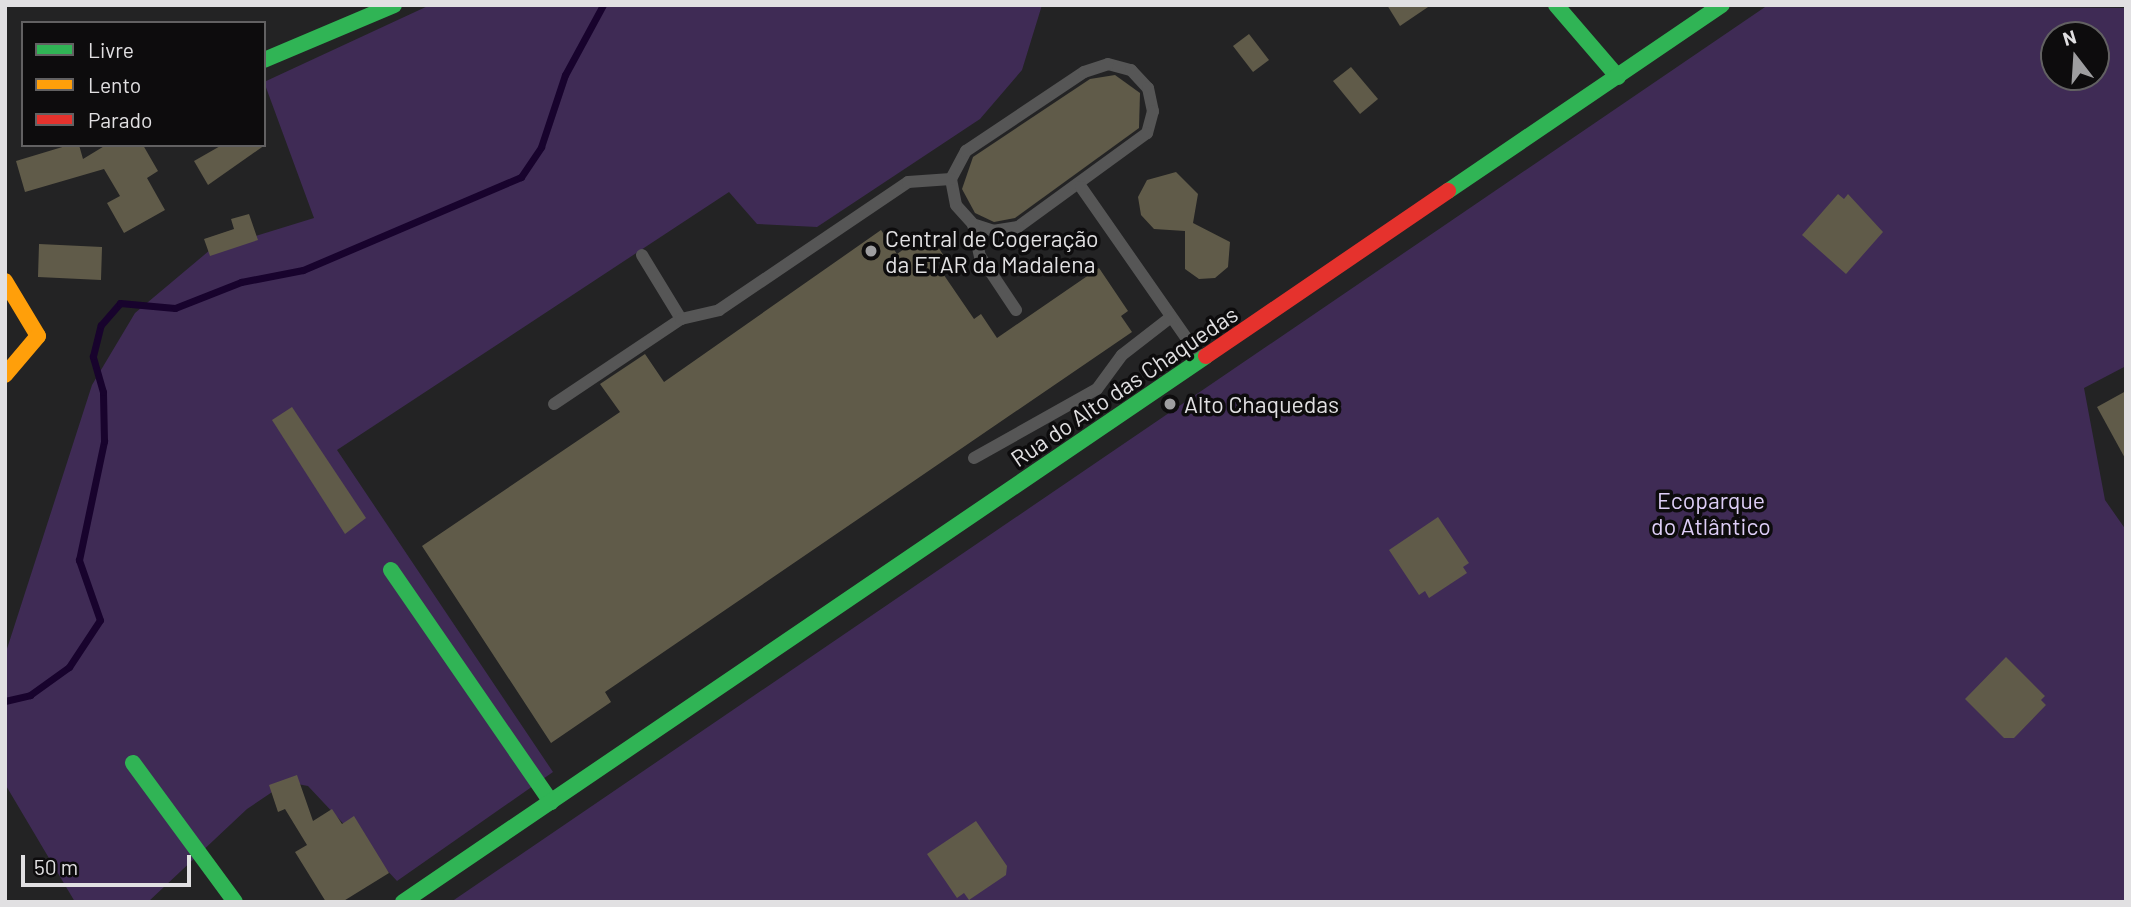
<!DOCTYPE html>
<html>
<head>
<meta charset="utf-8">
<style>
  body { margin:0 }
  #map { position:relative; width:2131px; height:907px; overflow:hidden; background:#232324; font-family:Barlow,sans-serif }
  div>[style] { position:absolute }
  .green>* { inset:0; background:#3f2b55 }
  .stream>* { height:7px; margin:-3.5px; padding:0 3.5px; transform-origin:3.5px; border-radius:3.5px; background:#18032d }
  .building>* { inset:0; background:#605b49 }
  .lane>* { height:12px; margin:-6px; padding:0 6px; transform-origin:6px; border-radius:6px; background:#565656 }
  .fast>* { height:16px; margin:-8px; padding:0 8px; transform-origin:8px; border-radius:8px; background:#30b455 }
  .slow>* { height:16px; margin:-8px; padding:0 8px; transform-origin:8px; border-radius:8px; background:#ff9f0a }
  .jam>* { height:16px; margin:-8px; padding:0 8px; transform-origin:8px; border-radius:8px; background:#e5322d }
  .dots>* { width:19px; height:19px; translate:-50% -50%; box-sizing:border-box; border:4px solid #0d0c0d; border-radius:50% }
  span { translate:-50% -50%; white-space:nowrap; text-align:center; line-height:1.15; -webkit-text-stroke:7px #0d0c0d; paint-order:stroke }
  .poi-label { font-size:23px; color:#e1e0e2 }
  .left { translate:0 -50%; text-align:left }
  .street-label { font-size:23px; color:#e1e0e2 }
  .park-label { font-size:23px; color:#decef7 }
  .frame { position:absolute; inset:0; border:7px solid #e1e0e2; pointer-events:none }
  .legend { position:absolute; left:21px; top:21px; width:245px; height:126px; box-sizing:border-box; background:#0d0c0d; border:2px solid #626162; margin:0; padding:9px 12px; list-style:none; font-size:21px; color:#e1e0e2 }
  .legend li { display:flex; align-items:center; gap:14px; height:35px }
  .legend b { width:35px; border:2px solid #626162 }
  .north { position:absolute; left:2040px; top:21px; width:70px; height:70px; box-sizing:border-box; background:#0d0c0d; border:2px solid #626162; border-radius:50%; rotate:343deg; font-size:19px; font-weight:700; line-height:28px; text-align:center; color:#e1e0e2 }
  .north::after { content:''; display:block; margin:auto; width:24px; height:32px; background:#9e9ea0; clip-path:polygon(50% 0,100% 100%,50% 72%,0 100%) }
  .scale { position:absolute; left:21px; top:855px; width:170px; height:32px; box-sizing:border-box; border:4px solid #e1e0e2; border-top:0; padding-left:9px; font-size:21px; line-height:24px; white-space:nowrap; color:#e1e0e2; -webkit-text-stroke:5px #0d0c0d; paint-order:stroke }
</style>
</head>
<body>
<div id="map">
  <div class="green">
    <i style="clip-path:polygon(430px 5px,1042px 5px,1022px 70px,980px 119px,817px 227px,757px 224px,729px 192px,337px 450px,553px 772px,397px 881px,308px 786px,287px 782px,247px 809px,148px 902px,75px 902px,5px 784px,5px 655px,92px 385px,135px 313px,210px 250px,314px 218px,264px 82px)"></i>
    <i style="clip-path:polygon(evenodd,1768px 5px,2126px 8px,2126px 366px,2084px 388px,2105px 500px,2126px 530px,2126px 902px,451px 902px,1768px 5px,2054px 35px,2096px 35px,2096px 77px,2054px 77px,2054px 35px)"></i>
  </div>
  <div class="stream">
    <i style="left:5px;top:701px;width:26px;rotate:-13deg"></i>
    <i style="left:30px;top:695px;width:48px;rotate:-35.7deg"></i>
    <i style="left:69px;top:667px;width:56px;rotate:-56.6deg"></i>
    <i style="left:100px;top:620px;width:64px;rotate:-109.3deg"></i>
    <i style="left:79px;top:560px;width:122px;rotate:-78.1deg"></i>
    <i style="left:104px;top:441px;width:49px;rotate:-91.2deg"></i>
    <i style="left:103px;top:392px;width:37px;rotate:-106deg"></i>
    <i style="left:93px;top:356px;width:32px;rotate:-76deg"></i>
    <i style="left:101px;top:325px;width:29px;rotate:-49deg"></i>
    <i style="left:120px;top:303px;width:55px;rotate:5.2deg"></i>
    <i style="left:175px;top:308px;width:71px;rotate:-21.5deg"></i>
    <i style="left:241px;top:282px;width:63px;rotate:-11deg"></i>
    <i style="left:303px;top:270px;width:237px;rotate:-23.1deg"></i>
    <i style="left:521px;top:177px;width:36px;rotate:-56deg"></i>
    <i style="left:541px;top:147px;width:76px;rotate:-71.6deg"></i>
    <i style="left:565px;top:75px;width:80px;rotate:-61.5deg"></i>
  </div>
  <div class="building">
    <i style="clip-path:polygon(1387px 5px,1431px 5px,1400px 26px)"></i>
    <i style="clip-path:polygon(1249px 34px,1269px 60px,1253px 72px,1233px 46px)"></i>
    <i style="clip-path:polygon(1351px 67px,1378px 99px,1360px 114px,1333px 81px)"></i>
    <i style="clip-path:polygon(1115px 75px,1140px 93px,1139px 128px,1015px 218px,994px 222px,975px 213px,962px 189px,973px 157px,1090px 79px)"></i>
    <i style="clip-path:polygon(69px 145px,79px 145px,83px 159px,106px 145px,143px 145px,158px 171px,147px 178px,165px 210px,124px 233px,107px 203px,120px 196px,104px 169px,25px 192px,16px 161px)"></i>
    <i style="clip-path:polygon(222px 145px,265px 145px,208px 185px,194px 161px)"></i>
    <i style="clip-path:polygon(1176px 172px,1198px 194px,1193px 223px,1230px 242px,1228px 267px,1215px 278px,1199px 279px,1185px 269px,1185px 231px,1154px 229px,1141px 215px,1138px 197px,1147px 180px)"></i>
    <i style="clip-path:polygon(1838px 194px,1844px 199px,1848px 194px,1883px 232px,1846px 274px,1802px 235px)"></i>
    <i style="clip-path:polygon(249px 214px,258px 240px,210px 256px,204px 239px,234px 229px,231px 219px)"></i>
    <i style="clip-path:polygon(881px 230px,897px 254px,928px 232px,944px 256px,935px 262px,974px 319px,981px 314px,997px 338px,1099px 268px,1128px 311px,1121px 316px,1132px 332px,605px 692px,611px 702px,551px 743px,422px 546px,620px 412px,600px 384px,645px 354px,664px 382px)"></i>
    <i style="clip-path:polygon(39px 244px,102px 247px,101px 280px,38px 277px)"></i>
    <i style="clip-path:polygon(2126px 391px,2126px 460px,2097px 407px)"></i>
    <i style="clip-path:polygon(292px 407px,366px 518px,345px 534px,272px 420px)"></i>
    <i style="clip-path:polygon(1438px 517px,1469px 563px,1463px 567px,1467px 573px,1429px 598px,1425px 591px,1419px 595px,1389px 550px)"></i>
    <i style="clip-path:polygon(2006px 657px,2045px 696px,2041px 700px,2046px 705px,2014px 738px,2004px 738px,1965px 699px)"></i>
    <i style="clip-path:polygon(297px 775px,313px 821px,332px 809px,342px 824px,354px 816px,389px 873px,342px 902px,326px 902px,295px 852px,307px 845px,285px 809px,278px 812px,269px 785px)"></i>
    <i style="clip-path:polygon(976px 821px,1007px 866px,1006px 875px,969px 900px,964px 893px,957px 898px,927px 854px)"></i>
  </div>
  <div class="lane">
    <i style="left:1108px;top:64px;width:24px;rotate:15deg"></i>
    <i style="left:1131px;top:70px;width:25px;rotate:47deg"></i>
    <i style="left:1148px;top:88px;width:24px;rotate:78deg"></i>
    <i style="left:1153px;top:111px;width:23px;rotate:105deg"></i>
    <i style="left:1147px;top:133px;width:160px;rotate:143.9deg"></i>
    <i style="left:1018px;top:227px;width:24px;rotate:171deg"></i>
    <i style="left:994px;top:231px;width:22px;rotate:-162deg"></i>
    <i style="left:973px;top:224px;width:25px;rotate:-132deg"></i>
    <i style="left:956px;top:205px;width:26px;rotate:-101deg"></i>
    <i style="left:951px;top:179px;width:32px;rotate:-62deg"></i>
    <i style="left:966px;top:151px;width:142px;rotate:-33.8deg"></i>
    <i style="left:1084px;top:72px;width:25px;rotate:-18deg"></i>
    <i style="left:1081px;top:187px;width:210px;rotate:55.1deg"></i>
    <i style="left:973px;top:224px;width:33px;rotate:78deg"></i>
    <i style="left:980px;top:256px;width:65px;rotate:56.3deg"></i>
    <i style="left:642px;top:255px;width:75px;rotate:58.6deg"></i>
    <i style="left:554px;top:404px;width:153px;rotate:-33.8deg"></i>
    <i style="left:681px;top:319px;width:39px;rotate:-13deg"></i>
    <i style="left:719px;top:310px;width:228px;rotate:-34.1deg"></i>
    <i style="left:908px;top:182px;width:43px;rotate:-4deg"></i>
    <i style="left:974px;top:458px;width:141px;rotate:-29.3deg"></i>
    <i style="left:1097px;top:389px;width:42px;rotate:-53.7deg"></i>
    <i style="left:1122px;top:355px;width:62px;rotate:-37.8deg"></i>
  </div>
  <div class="fast">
    <i style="left:1556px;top:5px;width:95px;rotate:49.3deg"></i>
    <i style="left:264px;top:60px;width:141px;rotate:-22.9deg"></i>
    <i style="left:1448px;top:191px;width:331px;rotate:-34.2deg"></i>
    <i style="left:391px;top:570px;width:282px;rotate:55.4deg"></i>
    <i style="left:133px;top:763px;width:172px;rotate:53.7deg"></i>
    <i style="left:403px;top:902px;width:971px;rotate:-34.21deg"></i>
  </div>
  <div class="slow">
    <i style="left:5px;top:281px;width:64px;rotate:59deg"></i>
    <i style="left:38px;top:336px;width:51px;rotate:130.2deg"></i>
  </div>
  <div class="jam">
    <i style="left:1206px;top:356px;width:293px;rotate:-34.3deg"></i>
  </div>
  <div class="dots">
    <i style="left:871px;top:251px;background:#9e9ea0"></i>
    <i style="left:1170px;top:404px;background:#9e9ea0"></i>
  </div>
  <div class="poi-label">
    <span class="left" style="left:885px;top:251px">Central de Cogeração<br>da ETAR da Madalena</span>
    <span class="left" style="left:1184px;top:404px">Alto Chaquedas</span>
  </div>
  <div class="street-label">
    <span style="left:1124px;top:386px;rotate:-34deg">Rua do Alto das Chaquedas</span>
  </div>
  <div class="park-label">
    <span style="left:1711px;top:513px">Ecoparque<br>do Atlântico</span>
  </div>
  <div class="frame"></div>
  <ul class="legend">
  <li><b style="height:9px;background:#30b455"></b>Livre</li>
  <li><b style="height:9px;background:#ff9f0a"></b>Lento</li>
  <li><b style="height:9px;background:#e5322d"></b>Parado</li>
  </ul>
  <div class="north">N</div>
  <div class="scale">50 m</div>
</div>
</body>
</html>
